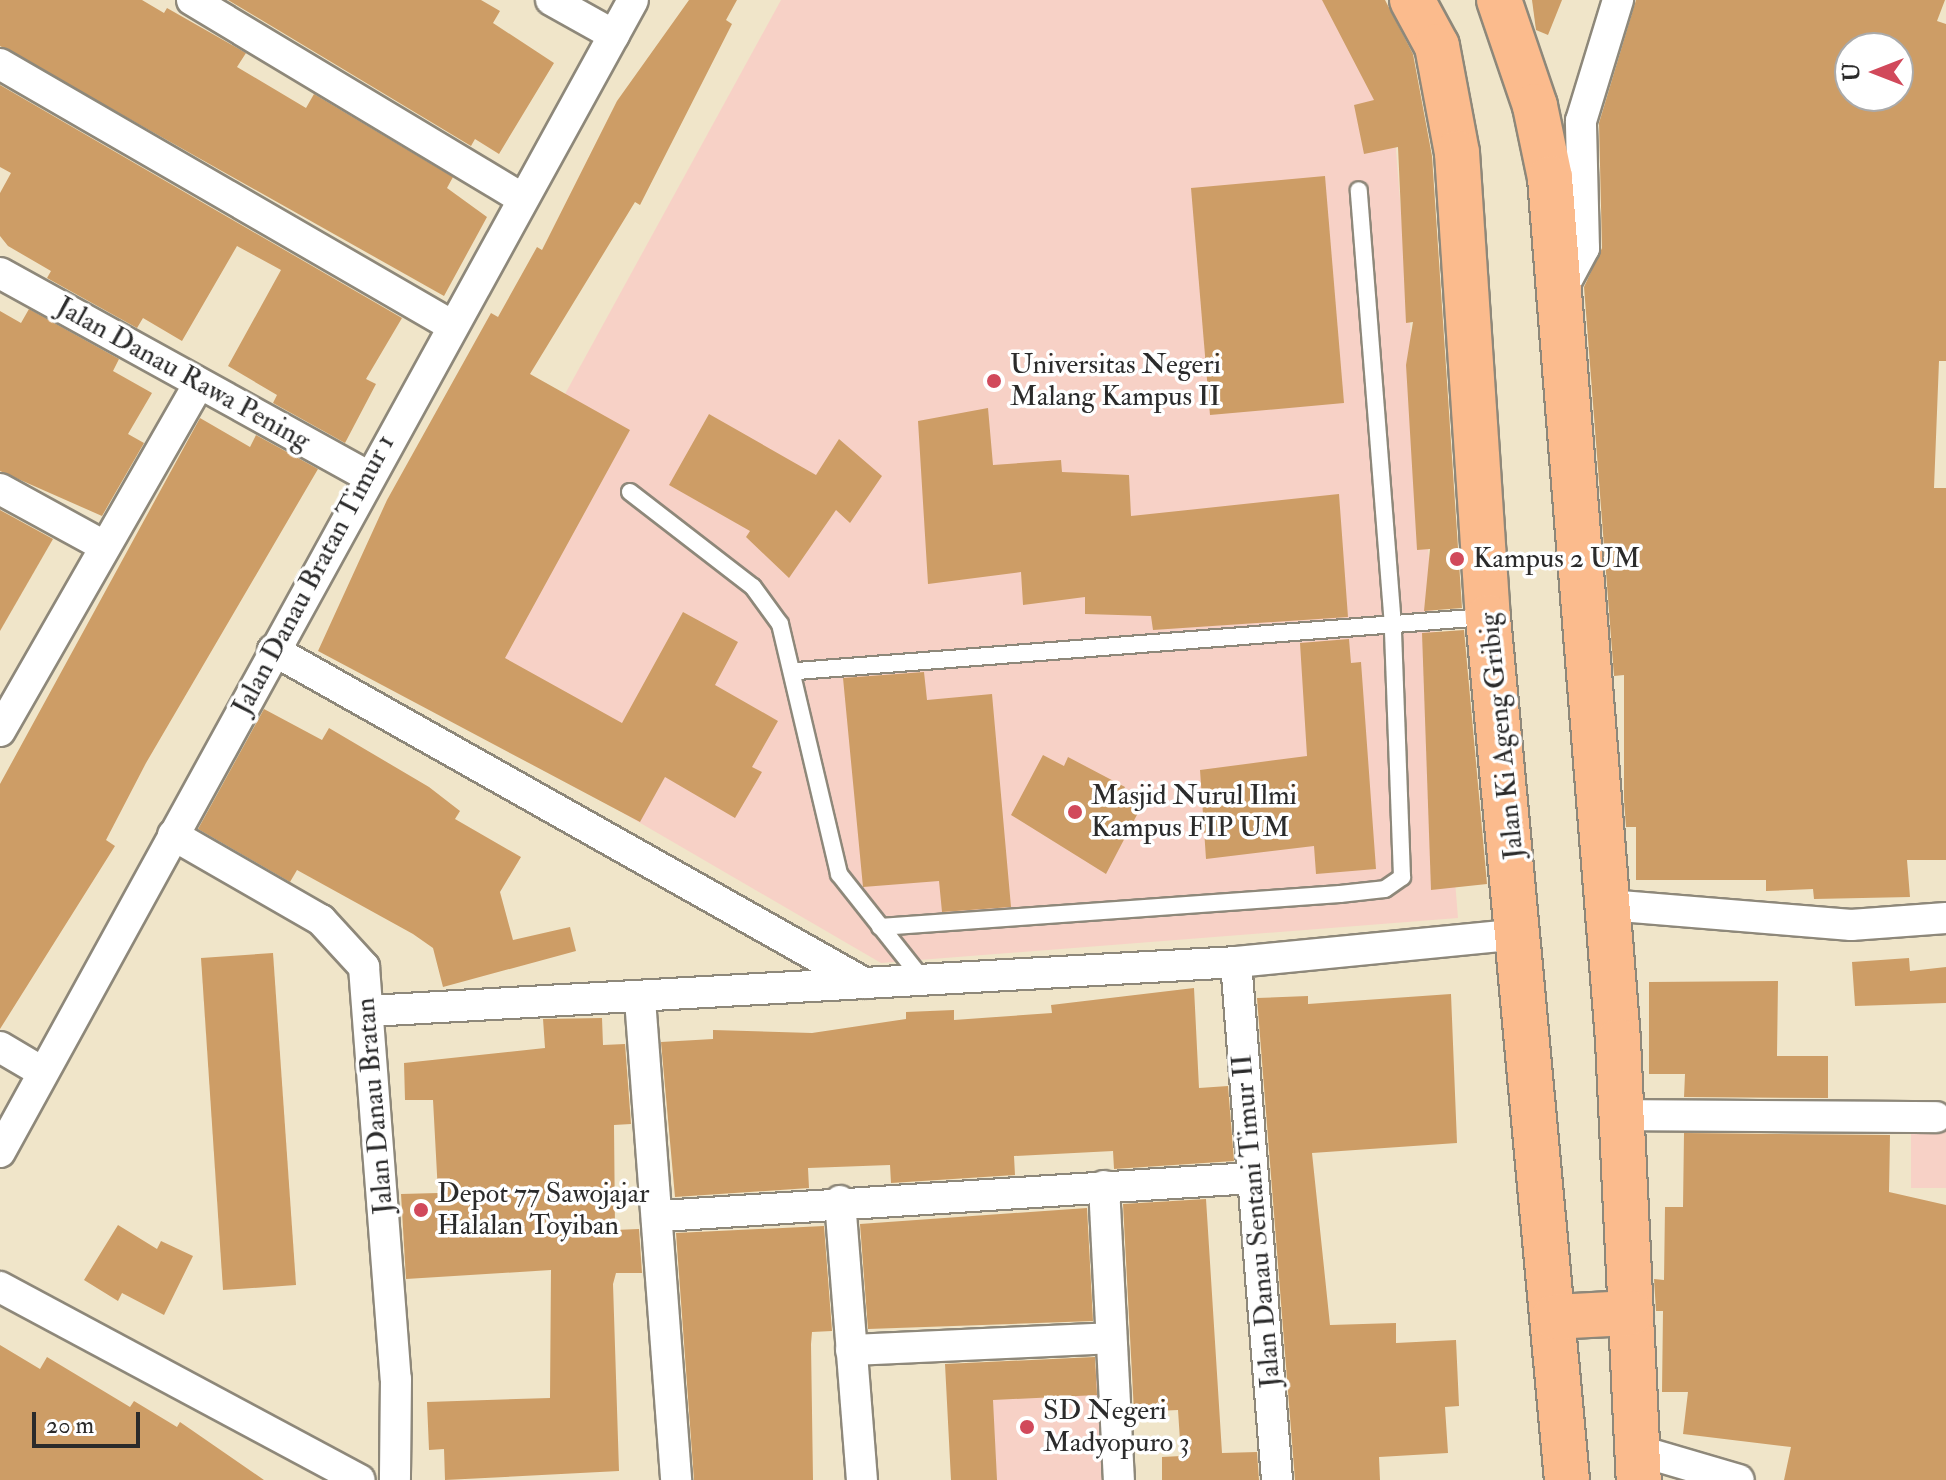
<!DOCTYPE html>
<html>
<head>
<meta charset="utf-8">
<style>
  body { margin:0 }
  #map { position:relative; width:1946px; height:1480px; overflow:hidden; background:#f0e5c9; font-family:"IM FELL Double Pica",serif }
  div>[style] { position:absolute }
  .built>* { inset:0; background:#f7d1c6 }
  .building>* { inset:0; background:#cd9d66 }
  .roads { filter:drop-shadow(2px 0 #8e887a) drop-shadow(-2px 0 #8e887a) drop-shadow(0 2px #8e887a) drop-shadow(0 -2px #8e887a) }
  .service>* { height:16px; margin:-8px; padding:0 8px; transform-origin:8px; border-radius:8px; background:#fff }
  .minor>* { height:30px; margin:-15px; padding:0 15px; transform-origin:15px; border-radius:15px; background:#fff }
  .primary>* { height:44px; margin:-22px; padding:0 22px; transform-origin:22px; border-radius:22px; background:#fbbb8d }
  .dots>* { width:22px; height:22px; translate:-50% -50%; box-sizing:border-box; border:4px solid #fff; border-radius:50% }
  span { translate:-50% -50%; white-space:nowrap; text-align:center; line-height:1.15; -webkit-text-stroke:7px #fff; paint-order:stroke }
  .poi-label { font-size:28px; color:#2b2b2b }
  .left { translate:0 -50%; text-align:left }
  .street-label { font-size:28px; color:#2b2b2b }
  .north { position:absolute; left:1834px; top:32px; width:80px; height:80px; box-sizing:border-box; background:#fff; border:2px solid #aaa; border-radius:50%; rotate:270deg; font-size:22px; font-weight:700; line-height:32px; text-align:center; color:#2b2b2b }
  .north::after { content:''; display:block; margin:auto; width:28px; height:36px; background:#d1495b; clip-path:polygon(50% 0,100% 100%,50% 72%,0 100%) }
  .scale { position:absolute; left:32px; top:1412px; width:108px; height:36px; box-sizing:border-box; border:4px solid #2b2b2b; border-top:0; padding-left:10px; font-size:24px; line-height:28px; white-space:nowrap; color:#2b2b2b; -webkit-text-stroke:6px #fff; paint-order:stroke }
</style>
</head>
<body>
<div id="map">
  <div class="built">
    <i style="clip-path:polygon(781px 0,1335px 0,1390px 76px,1458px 918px,881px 963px,405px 686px)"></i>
    <i style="clip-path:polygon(1911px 1130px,1946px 1131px,1946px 1188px,1911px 1188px)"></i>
    <i style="clip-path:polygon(1088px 1360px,1101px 1375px,1107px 1480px,953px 1480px,949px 1369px)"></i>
  </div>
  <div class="building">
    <i style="clip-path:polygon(0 0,142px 0,164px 13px,167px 8px,246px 53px,237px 67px,306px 108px,314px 94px,453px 177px,447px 188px,487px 217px,444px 296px,0 46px)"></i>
    <i style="clip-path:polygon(228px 0,481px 0,500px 11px,493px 23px,554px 63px,499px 154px,475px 139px,471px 146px)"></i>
    <i style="clip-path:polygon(689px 0,737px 0,726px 20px,732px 24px,640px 205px,635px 202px,530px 374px,630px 430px,505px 658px,622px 723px,683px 612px,738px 642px,715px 685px,778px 721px,752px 767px,762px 772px,735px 818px,665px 777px,640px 822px,318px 651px,387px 500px,491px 313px,498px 317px,537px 247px,542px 250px,617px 101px)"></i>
    <i style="clip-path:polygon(1322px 0,1385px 0,1413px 54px,1432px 156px,1462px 608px,1424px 611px,1430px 549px,1417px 550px,1406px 365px,1413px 322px,1406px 323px,1398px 147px,1364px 154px,1354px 105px,1374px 100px)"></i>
    <i style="clip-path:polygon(1532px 0,1562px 0,1548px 35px,1536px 30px)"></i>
    <i style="clip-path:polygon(evenodd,1636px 0,1945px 0,1937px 21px,1946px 24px,1946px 361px,1939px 361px,1934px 488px,1946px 488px,1946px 860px,1907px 860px,1910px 897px,1814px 899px,1813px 889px,1766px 891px,1766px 880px,1636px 880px,1636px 827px,1626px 827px,1624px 800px,1624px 675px,1614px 676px,1584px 287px,1602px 248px,1599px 123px,1636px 0,1850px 48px,1898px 48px,1898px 96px,1850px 96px,1850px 48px)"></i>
    <i style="clip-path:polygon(0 85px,402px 318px,366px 379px,376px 384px,345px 443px,273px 403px,277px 395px,228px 366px,281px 270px,237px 246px,182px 341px,143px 318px,137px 328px,47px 278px,51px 271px,8px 246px,0 236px,0 193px,11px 173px,0 167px)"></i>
    <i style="clip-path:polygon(1325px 176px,1344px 403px,1210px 415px,1191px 188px)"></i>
    <i style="clip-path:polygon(29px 309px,119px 359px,113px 371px,152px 393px,128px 434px,144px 443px,102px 516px,0 471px,0 311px,21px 323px)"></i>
    <i style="clip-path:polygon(988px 408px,993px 465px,1061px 460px,1062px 472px,1129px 475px,1131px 516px,1339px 494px,1348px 617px,1153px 630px,1151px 616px,1085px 614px,1085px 597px,1023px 605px,1021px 572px,928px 584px,918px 421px)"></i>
    <i style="clip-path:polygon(709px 414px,816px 475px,839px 439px,882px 476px,850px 523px,836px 510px,789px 578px,746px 537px,750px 531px,669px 485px)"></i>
    <i style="clip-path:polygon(200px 418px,250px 447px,256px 435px,318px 469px,146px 763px,106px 840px,115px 846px,0 1029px,0 784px)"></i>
    <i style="clip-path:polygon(0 510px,53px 539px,0 631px)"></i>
    <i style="clip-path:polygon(1464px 630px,1487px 884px,1431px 890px,1422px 633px)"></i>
    <i style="clip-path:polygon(1349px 639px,1351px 663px,1361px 662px,1376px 869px,1316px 874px,1314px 846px,1206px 859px,1200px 770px,1307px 756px,1300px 643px)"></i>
    <i style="clip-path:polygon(924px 672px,927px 700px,992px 694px,1011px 907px,942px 912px,939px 881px,863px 887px,843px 678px)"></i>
    <i style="clip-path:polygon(264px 709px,322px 740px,329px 728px,429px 787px,460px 811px,455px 819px,521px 857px,500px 892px,513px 940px,570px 927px,576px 951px,443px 987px,433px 948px,413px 934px,297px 870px,290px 882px,198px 829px)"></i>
    <i style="clip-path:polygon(1043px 755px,1064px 766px,1068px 757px,1125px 787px,1120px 798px,1140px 809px,1106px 874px,1011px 815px)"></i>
    <i style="clip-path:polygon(273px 953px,296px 1285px,223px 1290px,201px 958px)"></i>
    <i style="clip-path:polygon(1909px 958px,1910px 971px,1946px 967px,1946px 1003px,1855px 1006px,1852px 962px)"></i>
    <i style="clip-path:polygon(1778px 981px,1777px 1056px,1828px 1056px,1828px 1098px,1684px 1097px,1685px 1074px,1649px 1074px,1649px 982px)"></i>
    <i style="clip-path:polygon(1194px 988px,1199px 1088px,1228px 1086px,1234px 1161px,1114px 1169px,1113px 1151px,1014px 1156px,1015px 1175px,891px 1183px,890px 1165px,808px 1168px,809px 1188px,675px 1197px,661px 1042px,713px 1039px,713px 1030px,812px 1033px,906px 1019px,906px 1012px,954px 1010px,954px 1020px,1052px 1013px,1051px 1005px)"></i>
    <i style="clip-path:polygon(1451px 994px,1457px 1143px,1312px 1153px,1330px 1325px,1396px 1323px,1396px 1343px,1456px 1340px,1459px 1406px,1445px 1407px,1448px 1453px,1379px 1457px,1380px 1480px,1295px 1480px,1257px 998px,1308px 996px,1308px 1004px)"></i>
    <i style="clip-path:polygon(602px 1018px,603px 1045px,625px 1044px,631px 1124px,614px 1125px,615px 1230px,639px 1229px,642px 1273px,616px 1273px,613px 1284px,619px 1471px,445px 1480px,444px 1449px,429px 1450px,427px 1402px,550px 1398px,551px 1270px,406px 1279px,401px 1194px,438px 1193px,433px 1100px,405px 1100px,404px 1063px,545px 1048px,543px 1019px)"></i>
    <i style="clip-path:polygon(1684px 1133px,1890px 1135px,1889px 1192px,1946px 1205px,1946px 1480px,1784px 1480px,1791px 1447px,1683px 1434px,1688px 1392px,1662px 1392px,1663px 1311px,1656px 1311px,1654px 1279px,1664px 1280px,1665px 1207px,1683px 1207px)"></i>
    <i style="clip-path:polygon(1206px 1199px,1222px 1453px,1257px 1452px,1259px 1480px,1162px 1480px,1162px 1457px,1181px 1456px,1178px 1410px,1134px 1412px,1123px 1204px)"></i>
    <i style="clip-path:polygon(1087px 1208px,1093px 1321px,868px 1329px,860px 1224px)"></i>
    <i style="clip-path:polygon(118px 1225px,157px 1249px,161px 1241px,193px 1256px,164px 1315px,122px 1293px,118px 1301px,84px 1280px)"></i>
    <i style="clip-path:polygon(824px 1226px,832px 1331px,812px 1332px,811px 1344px,813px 1480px,694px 1480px,676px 1233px)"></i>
    <i style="clip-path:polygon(0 1345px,40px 1369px,47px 1357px,130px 1407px,134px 1401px,177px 1427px,180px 1422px,264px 1480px,0 1480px)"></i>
    <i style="clip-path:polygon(1095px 1357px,1097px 1395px,993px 1400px,997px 1480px,951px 1480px,945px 1364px)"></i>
  </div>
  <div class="roads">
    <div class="service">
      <i style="left:630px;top:492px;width:155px;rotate:37.7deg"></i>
      <i style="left:753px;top:587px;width:46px;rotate:53.9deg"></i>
      <i style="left:780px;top:624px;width:257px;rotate:76.7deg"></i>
      <i style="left:839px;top:874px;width:135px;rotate:51.6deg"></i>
      <i style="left:797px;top:671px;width:690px;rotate:-4.49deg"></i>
      <i style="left:880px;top:927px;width:461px;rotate:-4.1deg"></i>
      <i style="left:1340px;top:894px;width:45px;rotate:-6.3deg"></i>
      <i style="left:1385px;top:889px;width:21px;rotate:-35deg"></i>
      <i style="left:1402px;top:877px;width:251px;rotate:-92.1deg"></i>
      <i style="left:1393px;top:626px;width:437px;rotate:-94.5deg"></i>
    </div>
    <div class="minor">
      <i style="left:192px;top:0;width:385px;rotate:31deg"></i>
      <i style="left:551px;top:0;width:72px;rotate:29.1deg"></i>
      <i style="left:0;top:64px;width:521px;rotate:30.06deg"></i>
      <i style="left:0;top:273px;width:418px;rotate:28.9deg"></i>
      <i style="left:1560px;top:293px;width:51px;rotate:-61.9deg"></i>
      <i style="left:1584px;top:248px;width:127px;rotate:-91.4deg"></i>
      <i style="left:1581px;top:121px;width:127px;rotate:-73deg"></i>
      <i style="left:0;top:489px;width:119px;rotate:28.7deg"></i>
      <i style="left:273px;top:650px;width:678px;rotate:29.4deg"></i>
      <i style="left:0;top:731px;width:400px;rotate:-60.2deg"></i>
      <i style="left:173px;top:835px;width:171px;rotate:29.9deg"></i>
      <i style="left:321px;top:920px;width:64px;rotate:47.5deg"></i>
      <i style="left:364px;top:967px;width:413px;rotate:85.6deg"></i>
      <i style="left:396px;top:1379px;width:101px;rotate:90.6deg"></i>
      <i style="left:1608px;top:905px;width:244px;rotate:4.7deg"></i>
      <i style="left:1851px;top:925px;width:95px;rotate:-4.2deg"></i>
      <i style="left:1236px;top:962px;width:520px;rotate:85.47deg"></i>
      <i style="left:640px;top:999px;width:482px;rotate:85.7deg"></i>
      <i style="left:369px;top:1011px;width:868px;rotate:-3.23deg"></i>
      <i style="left:1236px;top:962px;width:288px;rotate:-5.6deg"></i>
      <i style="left:0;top:1047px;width:45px;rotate:30.5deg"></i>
      <i style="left:1620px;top:1115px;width:316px;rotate:0.4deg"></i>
      <i style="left:0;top:1152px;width:1314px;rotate:-61.21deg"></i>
      <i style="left:1104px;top:1186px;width:294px;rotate:87.1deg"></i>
      <i style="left:840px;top:1201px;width:280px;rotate:85.5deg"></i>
      <i style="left:661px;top:1216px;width:592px;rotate:-3.68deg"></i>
      <i style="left:0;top:1287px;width:408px;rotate:28.2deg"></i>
      <i style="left:851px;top:1350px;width:260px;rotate:-2.6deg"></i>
      <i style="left:1637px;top:1450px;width:106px;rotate:16.4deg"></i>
    </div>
    <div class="primary">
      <i style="left:1412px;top:0;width:52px;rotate:61.5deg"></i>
      <i style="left:1437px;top:46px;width:109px;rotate:79.4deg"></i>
      <i style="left:1457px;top:153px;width:465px;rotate:86.2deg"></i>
      <i style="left:1488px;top:617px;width:867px;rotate:84.77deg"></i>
      <i style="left:1499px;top:0;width:112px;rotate:71.2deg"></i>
      <i style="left:1535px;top:106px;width:74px;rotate:78.2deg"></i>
      <i style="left:1550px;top:178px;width:866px;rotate:85.49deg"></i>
      <i style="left:1618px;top:1041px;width:440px;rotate:87.3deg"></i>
      <i style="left:1554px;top:1317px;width:77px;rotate:-3deg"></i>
    </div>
  </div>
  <div class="dots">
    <i style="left:994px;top:381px;background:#d1495b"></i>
    <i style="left:1457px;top:559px;background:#d1495b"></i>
    <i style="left:1075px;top:812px;background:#d1495b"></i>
    <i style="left:421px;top:1210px;background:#d1495b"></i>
    <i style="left:1027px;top:1427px;background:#d1495b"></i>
  </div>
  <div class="poi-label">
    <span class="left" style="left:1010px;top:381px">Universitas Negeri<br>Malang Kampus II</span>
    <span class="left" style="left:1473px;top:559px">Kampus 2 UM</span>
    <span class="left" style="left:1091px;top:812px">Masjid Nurul Ilmi<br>Kampus FIP UM</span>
    <span class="left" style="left:437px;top:1210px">Depot 77 Sawojajar<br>Halalan Toyiban</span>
    <span class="left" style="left:1043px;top:1427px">SD Negeri<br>Madyopuro 3</span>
  </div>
  <div class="street-label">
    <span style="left:183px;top:374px;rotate:29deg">Jalan Danau Rawa Pening</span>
    <span style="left:314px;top:575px;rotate:-62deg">Jalan Danau Bratan Timur 1</span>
    <span style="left:1502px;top:736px;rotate:-96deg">Jalan Ki Ageng Gribig</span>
    <span style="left:375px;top:1106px;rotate:-95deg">Jalan Danau Bratan</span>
    <span style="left:1257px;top:1221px;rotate:-95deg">Jalan Danau Sentani Timur II</span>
  </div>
  <div class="north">U</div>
  <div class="scale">20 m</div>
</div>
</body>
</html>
